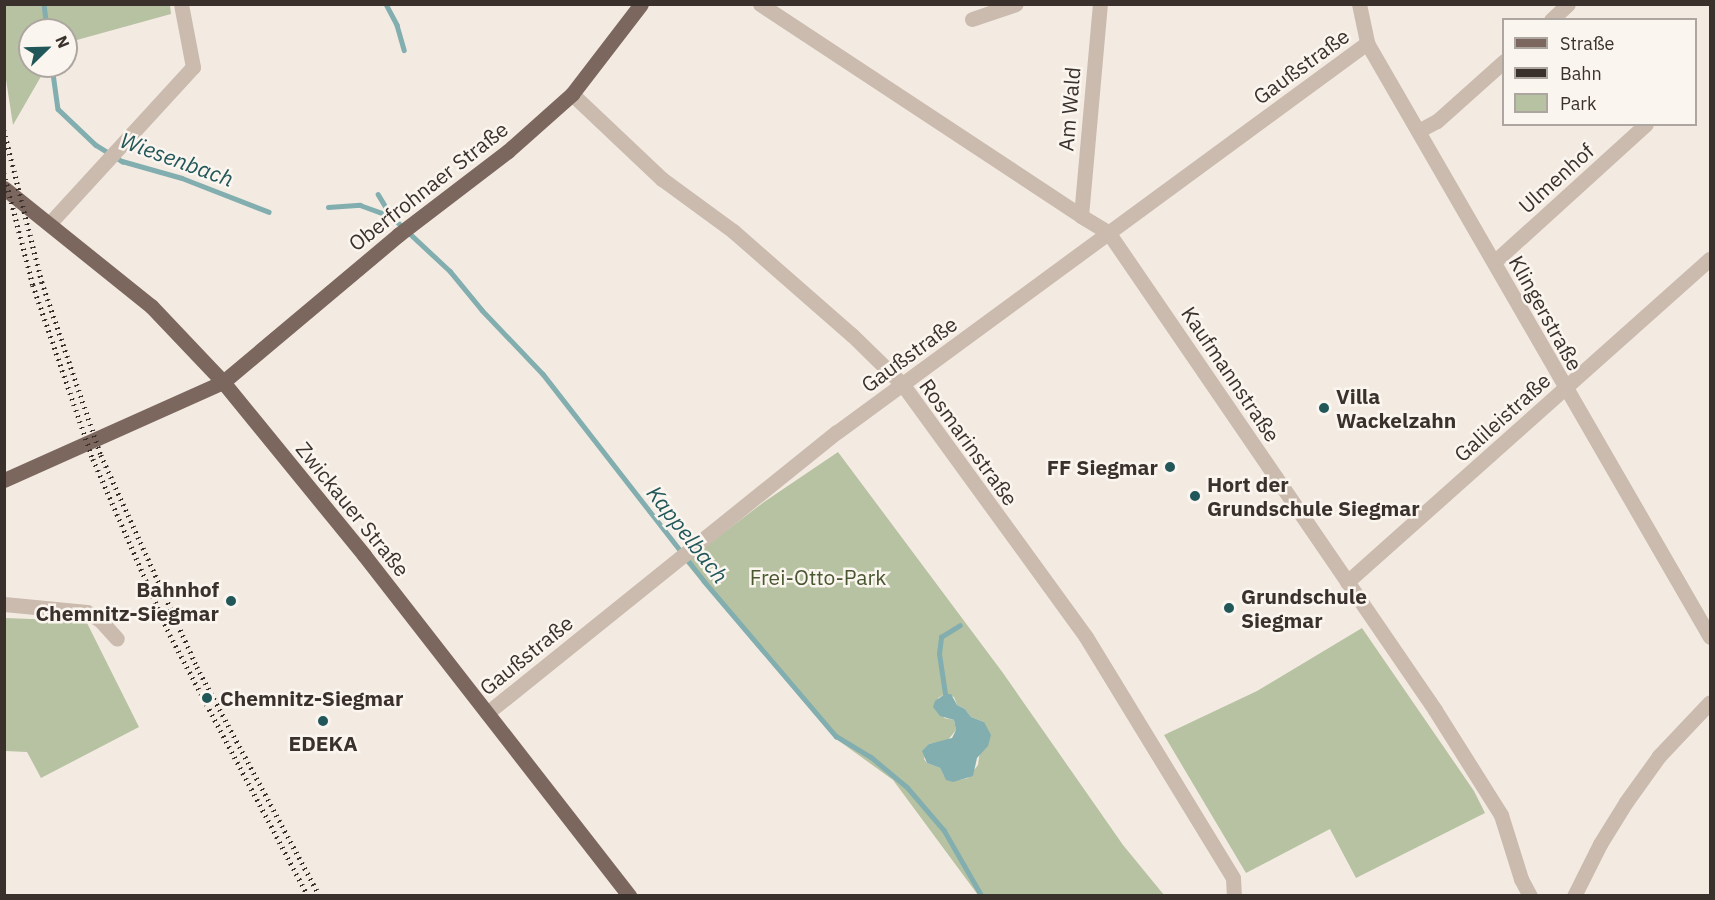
<!DOCTYPE html>
<html>
<head>
<meta charset="utf-8">
<style>
  body { margin:0 }
  #map { position:relative; width:1715px; height:900px; overflow:hidden; background:#f3ebe2; font-family:"IBM Plex Sans",sans-serif }
  div>[style] { position:absolute }
  .green>* { inset:0; background:#b7c2a2 }
  .water>* { inset:0; background:#82aeaf }
  .stream>* { height:4.5px; margin:-2.25px; padding:0 2.25px; transform-origin:2.25px; border-radius:2.25px; background:#82aeaf }
  .minor>* { height:15px; margin:-7.5px; padding:0 7.5px; transform-origin:7.5px; border-radius:7.5px; background:#cbbbae }
  .major>* { height:15px; margin:-7.5px; padding:0 7.5px; transform-origin:7.5px; border-radius:7.5px; background:#7b675e }
  .rail>* { height:4.5px; margin-top:-2.25px; transform-origin:0; background:repeating-linear-gradient(90deg,#3a302c 0 1.5px,transparent 0 6px) }
  .dots>* { width:16px; height:16px; translate:-50% -50%; box-sizing:border-box; border:3px solid #faf5ee; border-radius:50% }
  span { translate:-50% -50%; white-space:nowrap; text-align:center; line-height:1.15; -webkit-text-stroke:5px #faf5ee; paint-order:stroke }
  .street-label { font-size:21px; color:#3a302c }
  .poi-label { font-size:21px; color:#3a302c; font-weight:700 }
  .left { translate:0 -50%; text-align:left }
  .right { translate:-100% -50%; text-align:right }
  .park-label { font-size:21px; color:#495730 }
  .water-label { font-size:22px; color:#22575a; font-style:italic }
  .frame { position:absolute; inset:0; border:6px solid #3a302c; pointer-events:none }
  .legend { position:absolute; left:1502px; top:18px; width:195px; height:108px; box-sizing:border-box; background:#faf5ee; border:2px solid #ada6a0; margin:0; padding:8px 10px; list-style:none; font-size:18px; color:#3a302c }
  .legend li { display:flex; align-items:center; gap:12px; height:30px }
  .legend b { width:30px; border:2px solid #ada6a0 }
  .north { position:absolute; left:18px; top:18px; width:60px; height:60px; box-sizing:border-box; background:#faf5ee; border:2px solid #ada6a0; border-radius:50%; rotate:67deg; font-size:16px; font-weight:700; line-height:24px; text-align:center; color:#3a302c }
  .north::after { content:''; display:block; margin:auto; width:21px; height:27px; background:#22575a; clip-path:polygon(50% 0,100% 100%,50% 72%,0 100%) }
</style>
</head>
<body>
<div id="map">
  <div class="green">
    <i style="clip-path:polygon(4px 5px,170px 5px,171px 14px,66px 43px,66px 30px,30px 30px,30px 66px,47px 66px,13px 125px,5px 73px)"></i>
    <i style="clip-path:polygon(evenodd,838px 452px,1003px 673px,1123px 845px,1164px 895px,978px 895px,893px 780px,835px 738px,685px 562px,764px 502px,838px 452px,945px 694px,954px 697px,957px 705px,965px 709px,971px 717px,984px 722px,978px 765px,968px 778px,959px 780px,944px 776px,940px 768px,927px 763px,924px 759px,929px 744px,948px 740px,956px 730px,954px 720px,944px 718px,938px 698px,945px 694px)"></i>
    <i style="clip-path:polygon(5px 618px,86px 621px,139px 727px,41px 778px,27px 752px,5px 751px)"></i>
    <i style="clip-path:polygon(1362px 628px,1474px 791px,1485px 813px,1356px 878px,1330px 829px,1246px 873px,1164px 735px,1257px 691px)"></i>
  </div>
  <div class="water">
    <i style="clip-path:polygon(945px 694px,951px 694px,957px 705px,965px 709px,971px 717px,984px 722px,991px 735px,988px 746px,977px 758px,973px 776px,953px 782px,946px 780px,940px 768px,927px 763px,922px 751px,929px 744px,952px 738px,956px 730px,954px 720px,940px 716px,933px 707px,935px 701px)"></i>
  </div>
  <div class="stream">
    <i style="left:44px;top:4px;width:26px;rotate:83deg"></i>
    <i style="left:386px;top:4px;width:24px;rotate:62deg"></i>
    <i style="left:397px;top:25px;width:26px;rotate:74deg"></i>
    <i style="left:52px;top:66px;width:43px;rotate:82.1deg"></i>
    <i style="left:58px;top:109px;width:52px;rotate:43.5deg"></i>
    <i style="left:96px;top:145px;width:31px;rotate:32deg"></i>
    <i style="left:122px;top:161px;width:62px;rotate:15.8deg"></i>
    <i style="left:182px;top:178px;width:93px;rotate:21.3deg"></i>
    <i style="left:378px;top:194px;width:26px;rotate:59deg"></i>
    <i style="left:391px;top:216px;width:81px;rotate:43deg"></i>
    <i style="left:450px;top:271px;width:50px;rotate:50.6deg"></i>
    <i style="left:482px;top:310px;width:88px;rotate:46.4deg"></i>
    <i style="left:543px;top:374px;width:262px;rotate:52.1deg"></i>
    <i style="left:704px;top:581px;width:204px;rotate:49.6deg"></i>
    <i style="left:836px;top:736px;width:41px;rotate:31deg"></i>
    <i style="left:871px;top:757px;width:47px;rotate:39.8deg"></i>
    <i style="left:907px;top:787px;width:57px;rotate:49.3deg"></i>
    <i style="left:944px;top:830px;width:76px;rotate:60.1deg"></i>
    <i style="left:328px;top:207px;width:32px;rotate:-4deg"></i>
    <i style="left:360px;top:205px;width:33px;rotate:20deg"></i>
    <i style="left:945px;top:694px;width:40px;rotate:-98.5deg"></i>
    <i style="left:939px;top:654px;width:17px;rotate:-83deg"></i>
    <i style="left:941px;top:637px;width:22px;rotate:-32deg"></i>
  </div>
  <div class="minor">
    <i style="left:760px;top:4px;width:385px;rotate:33.4deg"></i>
    <i style="left:1081px;top:216px;width:31px;rotate:31deg"></i>
    <i style="left:1108px;top:232px;width:579px;rotate:55.62deg"></i>
    <i style="left:1435px;top:710px;width:124px;rotate:57.8deg"></i>
    <i style="left:1501px;top:815px;width:67px;rotate:72.6deg"></i>
    <i style="left:1521px;top:879px;width:19px;rotate:62deg"></i>
    <i style="left:1359px;top:4px;width:40px;rotate:78deg"></i>
    <i style="left:1367px;top:43px;width:686px;rotate:60deg"></i>
    <i style="left:972px;top:19px;width:46px;rotate:-18.8deg"></i>
    <i style="left:1551px;top:20px;width:23px;rotate:-43deg"></i>
    <i style="left:572px;top:94px;width:124px;rotate:43.4deg"></i>
    <i style="left:662px;top:179px;width:88px;rotate:36.2deg"></i>
    <i style="left:733px;top:231px;width:158px;rotate:41.2deg"></i>
    <i style="left:852px;top:335px;width:71px;rotate:44.4deg"></i>
    <i style="left:903px;top:385px;width:311px;rotate:54deg"></i>
    <i style="left:1086px;top:637px;width:282px;rotate:58.6deg"></i>
    <i style="left:1233px;top:878px;width:18px;rotate:87deg"></i>
    <i style="left:1418px;top:131px;width:21px;rotate:-28deg"></i>
    <i style="left:1437px;top:121px;width:90px;rotate:-41.8deg"></i>
    <i style="left:1081px;top:216px;width:213px;rotate:-84.9deg"></i>
    <i style="left:49px;top:224px;width:213px;rotate:-47.5deg"></i>
    <i style="left:193px;top:67px;width:64px;rotate:-100.8deg"></i>
    <i style="left:1494px;top:262px;width:205px;rotate:-42.2deg"></i>
    <i style="left:1347px;top:582px;width:486px;rotate:-41.7deg"></i>
    <i style="left:4px;top:604px;width:83px;rotate:5.5deg"></i>
    <i style="left:87px;top:612px;width:15px;rotate:32deg"></i>
    <i style="left:100px;top:620px;width:25px;rotate:48deg"></i>
    <i style="left:487px;top:713px;width:449px;rotate:-38.8deg"></i>
    <i style="left:837px;top:432px;width:657px;rotate:-36.28deg"></i>
    <i style="left:1574px;top:896px;width:58px;rotate:-63.4deg"></i>
    <i style="left:1600px;top:844px;width:49px;rotate:-58.2deg"></i>
    <i style="left:1626px;top:802px;width:57px;rotate:-54.3deg"></i>
    <i style="left:1659px;top:756px;width:74px;rotate:-46.6deg"></i>
  </div>
  <div class="major">
    <i style="left:4px;top:188px;width:189px;rotate:38.8deg"></i>
    <i style="left:151px;top:306px;width:105px;rotate:46.5deg"></i>
    <i style="left:223px;top:382px;width:223px;rotate:50.8deg"></i>
    <i style="left:364px;top:555px;width:432px;rotate:52.1deg"></i>
    <i style="left:4px;top:480px;width:240px;rotate:-24.1deg"></i>
    <i style="left:223px;top:382px;width:229px;rotate:-40deg"></i>
    <i style="left:398px;top:235px;width:138px;rotate:-37.4deg"></i>
    <i style="left:508px;top:151px;width:86px;rotate:-41.7deg"></i>
    <i style="left:572px;top:94px;width:113px;rotate:-52.5deg"></i>
  </div>
  <div class="rail">
    <i style="left:4px;top:130px;width:157px;rotate:76deg"></i>
    <i style="left:42px;top:282px;width:183px;rotate:71.2deg"></i>
    <i style="left:101px;top:455px;width:233px;rotate:65.6deg"></i>
    <i style="left:197px;top:667px;width:260px;rotate:61.8deg"></i>
    <i style="left:4px;top:173px;width:116px;rotate:75.5deg"></i>
    <i style="left:33px;top:285px;width:184px;rotate:71deg"></i>
    <i style="left:93px;top:459px;width:192px;rotate:66.4deg"></i>
    <i style="left:170px;top:635px;width:295px;rotate:62.1deg"></i>
  </div>
  <div class="dots">
    <i style="left:1324px;top:408px;background:#22575a"></i>
    <i style="left:1170px;top:467px;background:#22575a"></i>
    <i style="left:1195px;top:496px;background:#22575a"></i>
    <i style="left:231px;top:601px;background:#22575a"></i>
    <i style="left:1229px;top:608px;background:#22575a"></i>
    <i style="left:207px;top:698px;background:#22575a"></i>
    <i style="left:323px;top:721px;background:#22575a"></i>
  </div>
  <div class="street-label">
    <span style="left:1301px;top:66px;rotate:-36deg">Gaußstraße</span>
    <span style="left:1069px;top:109px;rotate:-85deg">Am Wald</span>
    <span style="left:1556px;top:178px;rotate:-42deg">Ulmenhof</span>
    <span style="left:428px;top:186px;rotate:-38deg">Oberfrohnaer Straße</span>
    <span style="left:1546px;top:313px;rotate:61deg">Klingerstraße</span>
    <span style="left:909px;top:354px;rotate:-36deg">Gaußstraße</span>
    <span style="left:1231px;top:374px;rotate:56deg">Kaufmannstraße</span>
    <span style="left:1502px;top:417px;rotate:-42deg">Galileistraße</span>
    <span style="left:969px;top:442px;rotate:54deg">Rosmarinstraße</span>
    <span style="left:353px;top:509px;rotate:51deg">Zwickauer Straße</span>
    <span style="left:526px;top:655px;rotate:-39deg">Gaußstraße</span>
  </div>
  <div class="poi-label">
    <span class="left" style="left:1336px;top:408px">Villa<br>Wackelzahn</span>
    <span class="right" style="left:1158px;top:467px">FF Siegmar</span>
    <span class="left" style="left:1207px;top:496px">Hort der<br>Grundschule Siegmar</span>
    <span class="right" style="left:219px;top:601px">Bahnhof<br>Chemnitz-Siegmar</span>
    <span class="left" style="left:1241px;top:608px">Grundschule<br>Siegmar</span>
    <span class="left" style="left:220px;top:698px">Chemnitz-Siegmar</span>
    <span style="left:323px;top:743px">EDEKA</span>
  </div>
  <div class="park-label">
    <span style="left:818px;top:577px">Frei-Otto-Park</span>
  </div>
  <div class="water-label">
    <span style="left:177px;top:159px;rotate:20deg">Wiesenbach</span>
    <span style="left:688px;top:534px;rotate:52deg">Kappelbach</span>
  </div>
  <div class="frame"></div>
  <ul class="legend">
  <li><b style="height:8px;background:#7b675e"></b>Straße</li>
  <li><b style="height:8px;background:#3a302c"></b>Bahn</li>
  <li><b style="height:16px;background:#b7c2a2"></b>Park</li>
  </ul>
  <div class="north">N</div>
</div>
</body>
</html>
